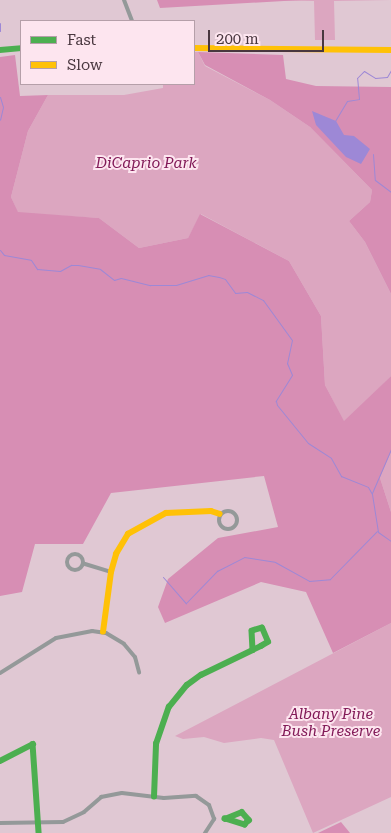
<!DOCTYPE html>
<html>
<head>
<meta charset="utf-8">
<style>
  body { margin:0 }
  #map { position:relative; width:391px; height:833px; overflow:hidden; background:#e0c8d3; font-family:"Roboto Serif",serif }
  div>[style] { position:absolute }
  .green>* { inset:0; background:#dca6c0 }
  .forest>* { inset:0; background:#d78eb4 }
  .water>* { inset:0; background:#9d88d6 }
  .stream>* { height:1px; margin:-0.5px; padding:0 0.5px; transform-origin:0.5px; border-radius:0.5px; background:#9d88d6 }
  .street>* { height:4px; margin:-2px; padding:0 2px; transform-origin:2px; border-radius:2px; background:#949999 }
  .street>.ring { margin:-2px; padding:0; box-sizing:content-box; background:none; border:4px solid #949999; border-radius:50% }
  .fast>* { height:5.5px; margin:-2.75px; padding:0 2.75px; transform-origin:2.75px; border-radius:2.75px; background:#4caf50 }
  .slow>* { height:5.5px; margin:-2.75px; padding:0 2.75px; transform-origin:2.75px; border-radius:2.75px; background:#ffc107 }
  span { translate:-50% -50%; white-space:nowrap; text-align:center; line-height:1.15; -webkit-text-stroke:4px #fde5ef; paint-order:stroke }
  .park-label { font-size:15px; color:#821a58; font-style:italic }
  .legend { position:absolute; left:20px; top:20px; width:175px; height:65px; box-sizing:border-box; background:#fde5ef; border:1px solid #b59fa9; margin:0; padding:6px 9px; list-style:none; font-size:15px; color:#49373f }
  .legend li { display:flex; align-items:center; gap:10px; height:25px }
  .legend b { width:25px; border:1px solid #b59fa9 }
  .scale { position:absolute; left:208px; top:30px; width:116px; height:22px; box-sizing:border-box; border:2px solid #49373f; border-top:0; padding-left:6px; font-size:15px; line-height:18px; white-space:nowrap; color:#49373f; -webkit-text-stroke:4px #fde5ef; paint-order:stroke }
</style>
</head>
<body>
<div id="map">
  <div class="green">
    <i style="clip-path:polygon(245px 0,391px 0,334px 1px,335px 40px,315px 40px,314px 1px)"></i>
    <i style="clip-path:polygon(194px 52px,198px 52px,205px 66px,270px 100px,310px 127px,372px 190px,370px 202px,349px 221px,365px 242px,391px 294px,391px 376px,344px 422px,325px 385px,321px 316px,289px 261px,201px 214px,188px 238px,139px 248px,99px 218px,18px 213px,11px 197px,28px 131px,48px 95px,124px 95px,163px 88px,163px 84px,194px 84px)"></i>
    <i style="clip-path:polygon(391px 452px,391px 512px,380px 478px)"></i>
    <i style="clip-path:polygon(391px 623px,391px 797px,313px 833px,274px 740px,261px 738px,224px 743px,204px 737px,183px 739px,175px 736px)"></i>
  </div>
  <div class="forest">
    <i style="clip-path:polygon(157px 0,301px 0,160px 8px)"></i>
    <i style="clip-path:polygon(198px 52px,283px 55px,286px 79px,316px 86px,391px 87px,391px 294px,365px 242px,349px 221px,370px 202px,372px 190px,310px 127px,270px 100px,205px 65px)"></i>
    <i style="clip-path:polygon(15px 55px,20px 96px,48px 95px,28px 131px,11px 197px,18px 212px,99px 218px,139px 248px,188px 238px,200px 214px,289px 261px,321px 316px,325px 385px,344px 421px,391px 376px,391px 452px,380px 478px,391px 512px,391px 623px,333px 653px,306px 592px,261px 582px,165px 623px,158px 607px,168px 579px,218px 538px,278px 527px,264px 476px,111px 493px,83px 544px,35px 544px,22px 592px,0 596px,0 57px)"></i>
    <i style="clip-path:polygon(341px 822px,350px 833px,318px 833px)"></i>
  </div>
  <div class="water">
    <i style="clip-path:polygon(312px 111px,336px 121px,344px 135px,354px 136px,370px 149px,361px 164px,346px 157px,316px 125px)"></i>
  </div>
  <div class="stream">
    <i style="left:0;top:23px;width:8px;rotate:90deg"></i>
    <i style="left:0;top:97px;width:10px;rotate:73deg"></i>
    <i style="left:3px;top:107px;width:13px;rotate:103deg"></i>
    <i style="left:335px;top:121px;width:23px;rotate:-59deg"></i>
    <i style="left:347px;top:101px;width:12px;rotate:-9deg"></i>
    <i style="left:359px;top:99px;width:21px;rotate:-95deg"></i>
    <i style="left:357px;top:78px;width:10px;rotate:-45deg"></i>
    <i style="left:364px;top:71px;width:13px;rotate:32deg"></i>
    <i style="left:375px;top:78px;width:12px;rotate:-5deg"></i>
    <i style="left:387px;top:77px;width:8px;rotate:-60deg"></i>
    <i style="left:373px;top:154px;width:26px;rotate:86deg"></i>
    <i style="left:375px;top:180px;width:20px;rotate:37deg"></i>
    <i style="left:0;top:250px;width:6px;rotate:51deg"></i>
    <i style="left:4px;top:255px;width:27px;rotate:10deg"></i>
    <i style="left:31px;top:260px;width:11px;rotate:56deg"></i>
    <i style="left:37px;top:269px;width:23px;rotate:5deg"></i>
    <i style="left:60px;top:271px;width:13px;rotate:-29deg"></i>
    <i style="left:71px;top:265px;width:7px"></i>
    <i style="left:78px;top:265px;width:22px;rotate:10deg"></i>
    <i style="left:100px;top:269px;width:18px;rotate:38deg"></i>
    <i style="left:114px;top:280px;width:7px;rotate:-16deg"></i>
    <i style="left:121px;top:278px;width:30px;rotate:14deg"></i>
    <i style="left:150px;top:285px;width:26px"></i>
    <i style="left:176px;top:285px;width:34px;rotate:-17deg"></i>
    <i style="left:208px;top:275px;width:11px;rotate:10deg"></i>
    <i style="left:219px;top:277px;width:6px;rotate:18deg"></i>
    <i style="left:225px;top:279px;width:17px;rotate:54deg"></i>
    <i style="left:235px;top:293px;width:12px;rotate:-5deg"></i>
    <i style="left:247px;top:292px;width:18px;rotate:27deg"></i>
    <i style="left:263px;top:300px;width:49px;rotate:54.1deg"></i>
    <i style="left:292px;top:340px;width:24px;rotate:102deg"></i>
    <i style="left:287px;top:363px;width:13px;rotate:67deg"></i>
    <i style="left:292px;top:375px;width:31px;rotate:122deg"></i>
    <i style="left:276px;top:401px;width:4px;rotate:76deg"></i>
    <i style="left:277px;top:405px;width:49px;rotate:50.8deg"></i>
    <i style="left:308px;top:443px;width:27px;rotate:33deg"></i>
    <i style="left:331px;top:458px;width:21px;rotate:61deg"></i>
    <i style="left:341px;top:476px;width:29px;rotate:22deg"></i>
    <i style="left:368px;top:487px;width:8px;rotate:60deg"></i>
    <i style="left:372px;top:494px;width:38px;rotate:81deg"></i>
    <i style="left:378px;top:532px;width:16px;rotate:35deg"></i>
    <i style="left:372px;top:493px;width:48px;rotate:-66.6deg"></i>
    <i style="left:163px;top:577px;width:35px;rotate:49deg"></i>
    <i style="left:186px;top:603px;width:45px;rotate:-45.9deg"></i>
    <i style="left:217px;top:571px;width:30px;rotate:-27deg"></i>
    <i style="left:244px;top:557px;width:31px;rotate:9deg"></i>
    <i style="left:275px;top:562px;width:39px;rotate:29deg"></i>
    <i style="left:309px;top:581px;width:21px;rotate:-5deg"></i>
    <i style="left:330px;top:579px;width:67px;rotate:-45.6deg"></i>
  </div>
  <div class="street">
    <i style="left:124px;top:0;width:22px;rotate:69deg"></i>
    <i class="ring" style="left:219px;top:511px;width:14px;height:14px"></i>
    <i class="ring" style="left:67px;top:554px;width:12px;height:12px"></i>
    <i style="left:85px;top:564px;width:27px;rotate:17deg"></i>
    <i style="left:0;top:673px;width:66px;rotate:-32deg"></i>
    <i style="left:56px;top:638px;width:37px;rotate:-11deg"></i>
    <i style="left:92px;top:631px;width:14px;rotate:8deg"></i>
    <i style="left:106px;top:633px;width:21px;rotate:31deg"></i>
    <i style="left:124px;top:644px;width:17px;rotate:50deg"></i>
    <i style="left:135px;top:657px;width:16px;rotate:75deg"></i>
    <i style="left:0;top:823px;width:63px;rotate:-0.9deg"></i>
    <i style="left:63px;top:822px;width:23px;rotate:-25deg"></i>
    <i style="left:84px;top:812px;width:23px;rotate:-41deg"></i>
    <i style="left:101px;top:797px;width:21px;rotate:-11deg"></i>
    <i style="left:122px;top:793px;width:42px;rotate:6.8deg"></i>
    <i style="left:164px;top:798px;width:32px;rotate:-4deg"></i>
    <i style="left:196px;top:796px;width:16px;rotate:35deg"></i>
    <i style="left:209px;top:805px;width:15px;rotate:70deg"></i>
    <i style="left:205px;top:833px;width:17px;rotate:-57deg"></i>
  </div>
  <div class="fast">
    <i style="left:0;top:50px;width:21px;rotate:-5deg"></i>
    <i style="left:0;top:761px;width:37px;rotate:-27deg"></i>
    <i style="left:33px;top:744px;width:89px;rotate:86.1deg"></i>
    <i style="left:154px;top:797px;width:53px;rotate:-87.8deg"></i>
    <i style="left:156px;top:744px;width:39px;rotate:-71deg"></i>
    <i style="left:169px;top:707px;width:28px;rotate:-51deg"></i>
    <i style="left:187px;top:685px;width:17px;rotate:-36deg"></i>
    <i style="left:201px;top:675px;width:67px;rotate:-25.8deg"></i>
    <i style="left:261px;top:646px;width:8px;rotate:-30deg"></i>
    <i style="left:268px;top:642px;width:15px;rotate:-113deg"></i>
    <i style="left:262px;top:628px;width:10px;rotate:163deg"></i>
    <i style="left:252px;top:631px;width:19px;rotate:87deg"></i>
    <i style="left:242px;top:812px;width:11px;rotate:49deg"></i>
    <i style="left:249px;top:820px;width:6px;rotate:129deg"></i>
    <i style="left:245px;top:825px;width:21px;rotate:-163deg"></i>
    <i style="left:225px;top:819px;width:18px;rotate:-22deg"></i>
  </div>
  <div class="slow">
    <i style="left:194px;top:48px;width:197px;rotate:0.6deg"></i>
    <i style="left:103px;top:632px;width:61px;rotate:-82.4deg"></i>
    <i style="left:111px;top:572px;width:19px;rotate:-74deg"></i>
    <i style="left:116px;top:554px;width:23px;rotate:-59deg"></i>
    <i style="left:128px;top:534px;width:43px;rotate:-28.9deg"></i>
    <i style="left:166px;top:513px;width:45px;rotate:-2.5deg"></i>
    <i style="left:211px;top:511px;width:9px;rotate:18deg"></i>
  </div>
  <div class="park-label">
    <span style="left:146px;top:164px">DiCaprio Park</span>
    <span style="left:331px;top:723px">Albany Pine<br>Bush Preserve</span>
  </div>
  <ul class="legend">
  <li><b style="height:6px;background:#4caf50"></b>Fast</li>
  <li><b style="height:6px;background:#ffc107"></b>Slow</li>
  </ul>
  <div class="scale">200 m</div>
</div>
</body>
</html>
